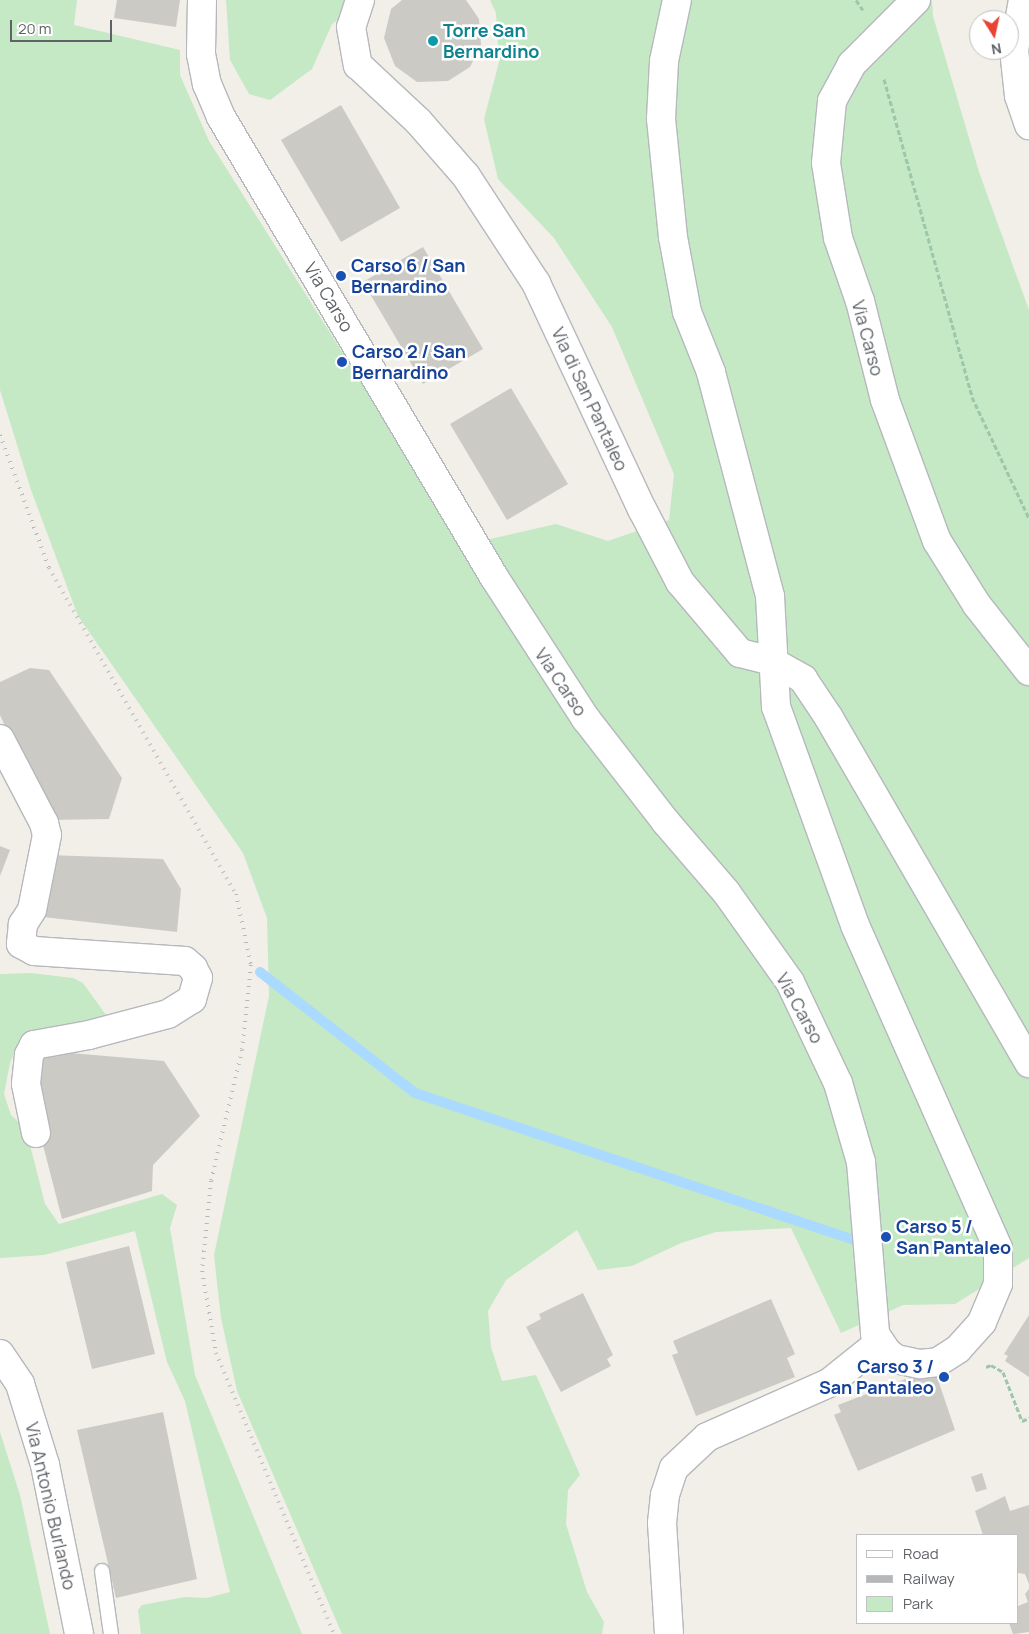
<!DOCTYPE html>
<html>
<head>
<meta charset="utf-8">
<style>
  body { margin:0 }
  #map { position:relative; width:1029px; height:1634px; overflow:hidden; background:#f1efe8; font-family:Manrope,sans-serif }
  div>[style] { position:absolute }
  .green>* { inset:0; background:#c5e8c5 }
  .stream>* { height:10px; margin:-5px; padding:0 5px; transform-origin:5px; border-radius:5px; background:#aadaff }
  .building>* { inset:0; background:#cccac5 }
  .path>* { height:3px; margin-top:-1.5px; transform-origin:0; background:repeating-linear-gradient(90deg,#9cc7a9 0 5px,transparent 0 7.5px) }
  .roads { filter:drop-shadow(1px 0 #b5b8bc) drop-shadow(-1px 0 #b5b8bc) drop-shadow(0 1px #b5b8bc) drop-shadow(0 -1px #b5b8bc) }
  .lane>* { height:14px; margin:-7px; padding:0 7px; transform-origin:7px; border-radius:7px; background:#fff }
  .street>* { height:28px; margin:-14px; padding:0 14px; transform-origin:14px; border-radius:14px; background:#fff }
  .rail>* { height:4px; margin-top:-2px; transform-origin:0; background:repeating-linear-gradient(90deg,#b6b7b8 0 1px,transparent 0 7px) }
  .dots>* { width:14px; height:14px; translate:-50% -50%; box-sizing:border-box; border:2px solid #fff; border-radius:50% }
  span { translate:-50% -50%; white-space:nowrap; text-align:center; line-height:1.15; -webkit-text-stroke:5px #fff; paint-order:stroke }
  .culture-label { font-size:18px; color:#0d838f; font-weight:700 }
  .left { translate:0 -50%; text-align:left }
  .transit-label { font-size:18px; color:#164399; font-weight:700 }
  .right { translate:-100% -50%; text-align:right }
  .street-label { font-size:18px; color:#5f6368 }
  .legend { position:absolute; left:856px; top:1534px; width:162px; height:90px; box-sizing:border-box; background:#fff; border:1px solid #bfc1c3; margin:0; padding:6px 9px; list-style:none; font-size:15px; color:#5f6368 }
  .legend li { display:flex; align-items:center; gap:10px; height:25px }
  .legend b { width:25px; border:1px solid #bfc1c3 }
  .north { position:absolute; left:969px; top:10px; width:50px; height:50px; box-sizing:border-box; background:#fff; border:1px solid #bfc1c3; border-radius:50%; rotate:170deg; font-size:14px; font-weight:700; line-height:20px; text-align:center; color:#5f6368 }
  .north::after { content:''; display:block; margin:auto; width:18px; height:22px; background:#ea4335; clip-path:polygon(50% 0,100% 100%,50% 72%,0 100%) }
  .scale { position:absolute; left:10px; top:20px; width:102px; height:22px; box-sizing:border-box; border:2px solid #5f6368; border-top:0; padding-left:6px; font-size:15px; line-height:18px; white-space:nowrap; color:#5f6368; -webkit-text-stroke:4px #fff; paint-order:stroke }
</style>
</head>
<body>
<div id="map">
  <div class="green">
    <i style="clip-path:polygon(0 0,77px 0,74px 25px,180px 50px,180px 75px,209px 141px,464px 545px,556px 524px,608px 541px,669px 520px,674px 474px,612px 327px,554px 238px,498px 179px,484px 119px,499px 62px,496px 13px,490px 0,932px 0,933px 16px,979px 172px,1029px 310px,1029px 1258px,955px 1304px,903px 1305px,841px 1333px,791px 1228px,716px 1232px,681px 1243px,632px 1266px,598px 1270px,577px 1230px,506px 1280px,488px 1311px,491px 1347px,502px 1381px,536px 1375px,580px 1475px,568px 1490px,566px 1524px,587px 1592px,604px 1622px,602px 1634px,342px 1634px,237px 1391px,221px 1318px,214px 1255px,269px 996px,267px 918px,243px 853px,78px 616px,31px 490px,0 390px)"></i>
    <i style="clip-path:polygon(226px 0,364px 0,332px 24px,312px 69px,270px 100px,249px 94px,230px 60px)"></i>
    <i style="clip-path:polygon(31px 973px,73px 978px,83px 983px,106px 1015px,76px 1026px,21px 1036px,10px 1063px,4px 1094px,11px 1115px,26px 1129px,45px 1204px,59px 1224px,162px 1194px,177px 1205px,170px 1228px,195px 1375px,302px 1634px,141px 1634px,138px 1610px,142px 1605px,185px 1597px,207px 1598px,230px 1592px,185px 1401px,167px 1362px,135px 1231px,44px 1255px,0 1258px,0 974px)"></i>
    <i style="clip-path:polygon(0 1432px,20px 1495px,50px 1634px,0 1634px)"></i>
  </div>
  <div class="stream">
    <i style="left:260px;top:972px;width:197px;rotate:38deg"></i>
    <i style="left:415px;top:1093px;width:470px;rotate:18.5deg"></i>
  </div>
  <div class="building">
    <i style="clip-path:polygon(117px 0,180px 0,176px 27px,114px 18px)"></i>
    <i style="clip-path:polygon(402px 0,466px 0,479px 19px,481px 45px,470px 67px,448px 81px,417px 82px,395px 66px,384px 38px,391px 9px)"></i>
    <i style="clip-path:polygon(341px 105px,400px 208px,341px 242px,281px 140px)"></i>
    <i style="clip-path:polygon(423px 247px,483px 349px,423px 384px,363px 282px)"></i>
    <i style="clip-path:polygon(511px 388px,568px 484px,507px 520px,450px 424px)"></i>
    <i style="clip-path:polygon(30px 668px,49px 670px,122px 778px,109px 819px,49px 820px,0 715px,0 682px)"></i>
    <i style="clip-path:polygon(0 846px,10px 850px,0 876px)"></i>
    <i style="clip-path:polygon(48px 855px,163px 859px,181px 889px,177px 932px,34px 916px)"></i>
    <i style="clip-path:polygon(36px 1050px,164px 1061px,200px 1116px,153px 1165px,152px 1191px,62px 1219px,34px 1110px)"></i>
    <i style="clip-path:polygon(129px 1246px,155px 1354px,92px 1369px,66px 1262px)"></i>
    <i style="clip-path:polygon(583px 1293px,613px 1355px,607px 1359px,611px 1366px,561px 1392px,526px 1327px,541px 1319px,539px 1314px)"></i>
    <i style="clip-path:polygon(771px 1299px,795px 1354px,787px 1358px,795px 1377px,696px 1416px,672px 1355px,678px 1353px,673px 1341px)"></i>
    <i style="clip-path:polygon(1029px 1315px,1029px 1377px,1005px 1361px,1008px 1356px,1004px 1354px)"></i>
    <i style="clip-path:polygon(934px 1368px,955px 1430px,858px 1471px,834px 1415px,841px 1412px,838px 1405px)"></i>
    <i style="clip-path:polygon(163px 1412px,197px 1579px,116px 1598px,77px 1430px)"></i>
    <i style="clip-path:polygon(982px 1473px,987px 1489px,976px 1492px,971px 1477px)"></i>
    <i style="clip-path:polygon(1005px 1496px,1010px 1511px,1029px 1505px,1029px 1584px,1025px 1574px,1018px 1573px,1018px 1535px,983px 1535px,975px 1511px)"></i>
    <i style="clip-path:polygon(1029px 1589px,1029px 1632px,1013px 1634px,1009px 1623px,1018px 1623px,1018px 1606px,1028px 1602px,1025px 1594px)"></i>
  </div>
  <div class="path">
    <i style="left:856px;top:0;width:12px;rotate:55deg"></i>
    <i style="left:884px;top:79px;width:330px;rotate:74.5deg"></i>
    <i style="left:972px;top:397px;width:134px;rotate:64.8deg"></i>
    <i style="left:986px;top:1367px;width:5px;rotate:-22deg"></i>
    <i style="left:991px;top:1365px;width:14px;rotate:30deg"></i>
    <i style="left:1003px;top:1372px;width:53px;rotate:68.8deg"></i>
    <i style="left:1022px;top:1421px;width:8px;rotate:-23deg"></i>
  </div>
  <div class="roads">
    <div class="lane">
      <i style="left:102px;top:1571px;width:64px;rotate:81.9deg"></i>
    </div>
    <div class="street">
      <i style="left:202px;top:0;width:54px;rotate:91.1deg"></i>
      <i style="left:201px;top:54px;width:31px;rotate:79deg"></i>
      <i style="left:207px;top:84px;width:36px;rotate:67deg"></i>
      <i style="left:221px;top:117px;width:535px;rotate:59.31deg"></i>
      <i style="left:494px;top:577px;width:169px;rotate:57.1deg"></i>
      <i style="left:586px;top:719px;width:129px;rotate:52.2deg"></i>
      <i style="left:665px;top:821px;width:94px;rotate:49.3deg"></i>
      <i style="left:726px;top:892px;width:110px;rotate:54.6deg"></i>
      <i style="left:790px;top:982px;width:112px;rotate:64.6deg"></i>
      <i style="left:838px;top:1083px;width:82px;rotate:73.8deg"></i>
      <i style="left:861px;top:1162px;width:173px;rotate:85.3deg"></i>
      <i style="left:875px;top:1334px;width:22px;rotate:56deg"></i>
      <i style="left:887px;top:1352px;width:11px;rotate:38deg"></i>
      <i style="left:896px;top:1359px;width:25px;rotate:12deg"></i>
      <i style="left:920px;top:1364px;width:18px;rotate:-6deg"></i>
      <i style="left:938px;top:1362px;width:24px;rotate:-33deg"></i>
      <i style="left:958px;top:1349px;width:36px;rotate:-48deg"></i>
      <i style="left:982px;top:1322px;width:41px;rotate:-67.2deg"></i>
      <i style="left:998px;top:1284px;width:36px;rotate:-90deg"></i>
      <i style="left:998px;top:1248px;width:353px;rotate:-113.9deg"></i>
      <i style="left:855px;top:925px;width:232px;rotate:-109.9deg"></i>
      <i style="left:776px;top:707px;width:111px;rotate:-93.1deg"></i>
      <i style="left:770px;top:596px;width:232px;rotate:-104.8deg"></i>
      <i style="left:711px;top:372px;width:65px;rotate:-111.8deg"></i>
      <i style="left:687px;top:312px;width:76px;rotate:-100.6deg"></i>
      <i style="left:673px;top:237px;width:119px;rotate:-95.8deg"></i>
      <i style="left:661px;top:119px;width:58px;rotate:-87deg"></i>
      <i style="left:664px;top:61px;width:62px;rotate:-78deg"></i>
      <i style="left:360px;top:0;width:28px;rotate:108deg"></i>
      <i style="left:351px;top:27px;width:39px;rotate:80deg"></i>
      <i style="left:358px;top:65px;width:82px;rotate:43deg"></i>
      <i style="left:418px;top:121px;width:73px;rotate:48.9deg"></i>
      <i style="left:466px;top:176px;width:128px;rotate:56.8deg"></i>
      <i style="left:536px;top:283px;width:250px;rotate:64.9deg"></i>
      <i style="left:642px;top:509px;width:82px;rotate:62.5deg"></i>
      <i style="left:680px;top:582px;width:93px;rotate:49.8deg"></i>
      <i style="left:740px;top:653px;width:32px;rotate:14deg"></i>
      <i style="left:771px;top:661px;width:37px;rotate:29deg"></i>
      <i style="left:803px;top:679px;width:47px;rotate:56.3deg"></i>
      <i style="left:829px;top:718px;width:399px;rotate:59.9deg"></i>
      <i style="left:916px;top:0;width:91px;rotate:135deg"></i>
      <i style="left:852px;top:64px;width:42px;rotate:118.4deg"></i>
      <i style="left:832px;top:101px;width:62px;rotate:95.5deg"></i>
      <i style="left:826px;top:163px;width:76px;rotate:80.9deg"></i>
      <i style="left:838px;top:238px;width:67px;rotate:70.8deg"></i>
      <i style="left:860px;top:301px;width:102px;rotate:75.8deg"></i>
      <i style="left:885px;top:400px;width:150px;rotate:69.8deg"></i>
      <i style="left:937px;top:541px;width:75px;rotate:58deg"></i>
      <i style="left:977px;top:605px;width:84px;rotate:51.8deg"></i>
      <i style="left:1023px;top:0;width:51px;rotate:100.2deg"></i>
      <i style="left:1014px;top:50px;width:46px;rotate:83.8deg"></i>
      <i style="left:1019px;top:96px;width:31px;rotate:71deg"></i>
      <i style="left:0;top:739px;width:95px;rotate:62.4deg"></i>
      <i style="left:44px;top:823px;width:12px;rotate:76deg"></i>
      <i style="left:47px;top:835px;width:76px;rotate:101.3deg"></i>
      <i style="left:32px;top:910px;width:17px;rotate:123deg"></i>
      <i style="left:23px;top:924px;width:20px;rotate:96deg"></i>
      <i style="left:21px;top:944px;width:15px;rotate:28deg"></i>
      <i style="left:34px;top:951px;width:151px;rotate:3.8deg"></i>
      <i style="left:185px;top:961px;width:11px;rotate:41deg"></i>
      <i style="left:193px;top:968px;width:11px;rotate:63deg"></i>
      <i style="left:198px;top:978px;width:22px;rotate:106deg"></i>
      <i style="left:192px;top:999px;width:28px;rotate:148deg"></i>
      <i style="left:168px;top:1014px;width:82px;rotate:165.1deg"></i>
      <i style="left:89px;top:1035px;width:56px;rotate:169.7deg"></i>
      <i style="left:34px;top:1045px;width:11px;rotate:117deg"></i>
      <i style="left:29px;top:1055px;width:29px;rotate:96deg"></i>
      <i style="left:26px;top:1084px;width:50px;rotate:78.5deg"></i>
      <i style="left:0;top:1354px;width:36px;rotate:56deg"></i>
      <i style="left:20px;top:1384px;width:85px;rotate:72.8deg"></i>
      <i style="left:45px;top:1465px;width:172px;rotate:78.6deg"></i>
      <i style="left:669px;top:1634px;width:111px;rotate:-93.6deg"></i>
      <i style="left:662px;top:1523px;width:28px;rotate:-84deg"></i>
      <i style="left:665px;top:1495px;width:28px;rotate:-72deg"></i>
      <i style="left:674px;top:1468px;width:45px;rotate:-43.2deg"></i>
      <i style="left:707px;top:1437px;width:133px;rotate:-23.9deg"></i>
      <i style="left:829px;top:1383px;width:64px;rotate:-38.7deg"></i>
    </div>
  </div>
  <div class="rail">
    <i style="left:0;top:435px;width:142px;rotate:69.8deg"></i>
    <i style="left:49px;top:568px;width:376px;rotate:60.2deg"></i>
    <i style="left:236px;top:894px;width:73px;rotate:78.1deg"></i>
    <i style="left:251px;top:965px;width:85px;rotate:96deg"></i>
    <i style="left:242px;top:1050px;width:135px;rotate:103.3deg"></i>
    <i style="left:211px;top:1181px;width:90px;rotate:95.7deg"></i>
    <i style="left:202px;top:1271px;width:83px;rotate:80.3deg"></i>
    <i style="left:216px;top:1353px;width:305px;rotate:67.2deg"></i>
  </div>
  <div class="dots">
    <i style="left:433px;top:41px;background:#0f9aa8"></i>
    <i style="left:341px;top:276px;background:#1a4fb4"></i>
    <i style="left:342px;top:362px;background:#1a4fb4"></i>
    <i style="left:886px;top:1237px;background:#1a4fb4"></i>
    <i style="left:944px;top:1377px;background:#1a4fb4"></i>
  </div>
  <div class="culture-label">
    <span class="left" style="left:443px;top:41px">Torre San<br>Bernardino</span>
  </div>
  <div class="transit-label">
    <span class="left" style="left:351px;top:276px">Carso 6 / San<br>Bernardino</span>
    <span class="left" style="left:352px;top:362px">Carso 2 / San<br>Bernardino</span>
    <span class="left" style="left:896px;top:1237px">Carso 5 /<br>San Pantaleo</span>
    <span class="right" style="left:934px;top:1377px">Carso 3 /<br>San Pantaleo</span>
  </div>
  <div class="street-label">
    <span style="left:329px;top:297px;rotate:59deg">Via Carso</span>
    <span style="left:868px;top:338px;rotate:75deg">Via Carso</span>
    <span style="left:590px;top:399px;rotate:65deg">Via di San Pantaleo</span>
    <span style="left:561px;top:682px;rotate:56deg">Via Carso</span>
    <span style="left:800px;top:1008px;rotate:61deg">Via Carso</span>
    <span style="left:51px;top:1506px;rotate:77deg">Via Antonio Burlando</span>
  </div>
  <ul class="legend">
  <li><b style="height:6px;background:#fff"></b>Road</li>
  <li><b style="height:6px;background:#b6b7b8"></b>Railway</li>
  <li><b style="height:14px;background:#c5e8c5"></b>Park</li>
  </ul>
  <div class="north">N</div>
  <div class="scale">20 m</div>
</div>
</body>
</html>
